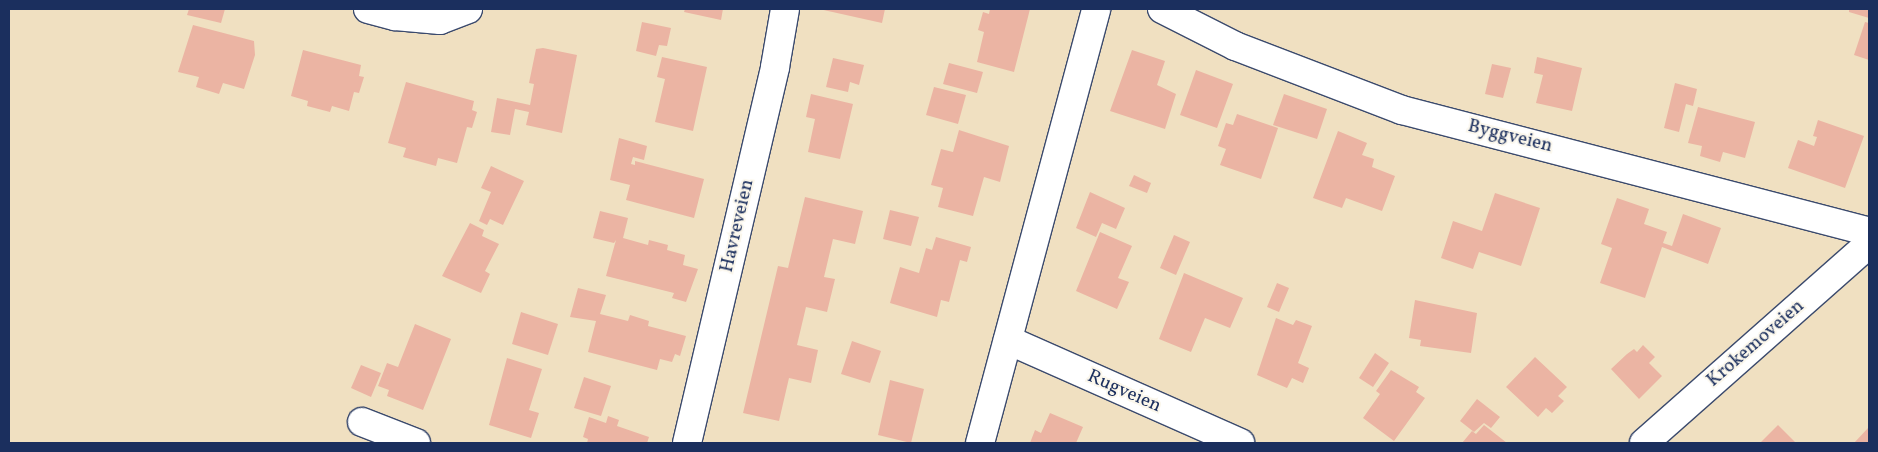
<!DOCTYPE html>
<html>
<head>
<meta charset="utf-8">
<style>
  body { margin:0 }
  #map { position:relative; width:1878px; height:452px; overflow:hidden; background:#f0e0c1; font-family:Vollkorn,serif }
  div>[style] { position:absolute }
  .building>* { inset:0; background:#ebb4a3 }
  .roads { filter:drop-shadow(1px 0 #3b4a6d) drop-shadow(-1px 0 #3b4a6d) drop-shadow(0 1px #3b4a6d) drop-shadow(0 -1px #3b4a6d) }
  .minor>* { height:28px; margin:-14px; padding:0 14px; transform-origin:14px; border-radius:14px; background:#fff }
  .major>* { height:28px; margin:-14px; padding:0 14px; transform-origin:14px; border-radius:14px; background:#fff }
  span { translate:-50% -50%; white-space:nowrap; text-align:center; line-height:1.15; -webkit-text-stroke:4px #fbf7ec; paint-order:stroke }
  .street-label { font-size:19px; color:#1b2f5e }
  .frame { position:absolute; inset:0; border:10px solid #1b2f5e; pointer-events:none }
</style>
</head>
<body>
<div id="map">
  <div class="building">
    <i style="clip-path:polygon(189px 9px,225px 9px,221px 23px,187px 15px)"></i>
    <i style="clip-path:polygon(685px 9px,723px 9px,721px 20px,684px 12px)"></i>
    <i style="clip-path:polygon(819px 9px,885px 9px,882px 23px)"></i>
    <i style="clip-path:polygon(990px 9px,1030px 9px,1014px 72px,977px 62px,984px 32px,978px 30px,983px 12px,989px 14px)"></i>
    <i style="clip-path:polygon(1849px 9px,1869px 9px,1869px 18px,1849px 12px)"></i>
    <i style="clip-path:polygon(642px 22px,671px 28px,667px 46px,659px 45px,656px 56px,636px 51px)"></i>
    <i style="clip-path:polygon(1865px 22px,1869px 23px,1869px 60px,1854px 55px)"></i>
    <i style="clip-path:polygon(193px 25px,254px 41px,255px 55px,244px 89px,223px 83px,219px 94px,196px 87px,199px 77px,178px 72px)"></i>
    <i style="clip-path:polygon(543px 48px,577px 55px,562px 133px,526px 125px,529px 112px,515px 109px,510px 135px,491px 132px,497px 98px,530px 105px,534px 84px,529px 83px,536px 49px)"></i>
    <i style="clip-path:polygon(303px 50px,361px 65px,359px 76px,364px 77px,359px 93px,354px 92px,349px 111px,332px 106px,330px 112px,307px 106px,308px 101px,291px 96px)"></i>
    <i style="clip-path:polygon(1132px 50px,1165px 61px,1157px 85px,1176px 94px,1165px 129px,1110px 111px)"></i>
    <i style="clip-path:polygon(662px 57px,707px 67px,693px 131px,655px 122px,665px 79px,657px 77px)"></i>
    <i style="clip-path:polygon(1537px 57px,1582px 68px,1572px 111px,1536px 103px,1543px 75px,1534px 73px)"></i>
    <i style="clip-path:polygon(833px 58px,864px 65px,859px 85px,850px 82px,848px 92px,826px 87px)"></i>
    <i style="clip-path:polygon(949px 63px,983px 72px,977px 93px,943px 84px)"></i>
    <i style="clip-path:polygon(1492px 64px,1511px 68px,1503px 98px,1485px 94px)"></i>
    <i style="clip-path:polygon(1196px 70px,1233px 84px,1217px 128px,1180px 115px)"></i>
    <i style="clip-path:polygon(406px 82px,474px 101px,472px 110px,477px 112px,472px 128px,467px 127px,457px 163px,438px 158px,436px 166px,403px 157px,406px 148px,388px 143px)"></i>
    <i style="clip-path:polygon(1675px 83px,1697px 89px,1693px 106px,1686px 104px,1679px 132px,1664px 128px)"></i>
    <i style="clip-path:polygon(934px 87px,966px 95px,958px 124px,926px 115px)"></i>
    <i style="clip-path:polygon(811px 94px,853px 104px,840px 159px,808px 152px,815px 119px,806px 117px)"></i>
    <i style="clip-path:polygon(1284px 94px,1327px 109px,1317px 139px,1273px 125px)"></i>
    <i style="clip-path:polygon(1698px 107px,1755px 122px,1745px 158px,1723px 152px,1720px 162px,1700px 156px,1702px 146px,1688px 143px)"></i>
    <i style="clip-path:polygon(1237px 114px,1278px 128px,1261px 179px,1220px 165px,1226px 149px,1218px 146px,1226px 123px,1233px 125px)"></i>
    <i style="clip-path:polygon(1818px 120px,1864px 136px,1845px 188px,1788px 168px,1798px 140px,1814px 146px,1817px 137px,1813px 136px)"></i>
    <i style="clip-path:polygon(959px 130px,1009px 146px,1000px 182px,984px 177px,973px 216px,938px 207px,943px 188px,931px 185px,941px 149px,953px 152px)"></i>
    <i style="clip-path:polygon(1338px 131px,1367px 143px,1362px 155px,1374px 159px,1372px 167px,1395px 176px,1382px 211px,1346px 198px,1342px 208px,1313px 198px)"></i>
    <i style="clip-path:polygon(619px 138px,647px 146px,644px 160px,633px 157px,631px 164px,635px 165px,635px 161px,704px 179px,694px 218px,626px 200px,630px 185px,610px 180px)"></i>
    <i style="clip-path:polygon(491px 166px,524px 181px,503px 225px,490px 219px,487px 225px,479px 221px,491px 192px,481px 188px)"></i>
    <i style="clip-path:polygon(1134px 175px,1151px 183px,1147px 193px,1129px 186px)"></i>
    <i style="clip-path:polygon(1090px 192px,1125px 208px,1116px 229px,1102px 223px,1096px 237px,1076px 228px)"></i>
    <i style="clip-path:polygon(1495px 193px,1540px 208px,1521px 266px,1479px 252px,1473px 269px,1441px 258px,1453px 221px,1482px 231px)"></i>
    <i style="clip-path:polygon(805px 197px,863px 211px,855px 244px,833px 239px,824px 277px,835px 279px,827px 312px,806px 307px,797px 345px,818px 350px,811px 383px,789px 378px,779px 421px,743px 413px,778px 266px,788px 268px)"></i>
    <i style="clip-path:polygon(1617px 198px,1649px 209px,1644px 224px,1667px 232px,1663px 243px,1672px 246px,1683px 214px,1721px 228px,1708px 264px,1662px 247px,1645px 298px,1600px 283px,1612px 248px,1601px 244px)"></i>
    <i style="clip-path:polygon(890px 210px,919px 217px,911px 246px,883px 239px)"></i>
    <i style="clip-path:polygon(600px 211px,628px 218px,623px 238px,648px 245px,649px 240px,668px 245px,667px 250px,685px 255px,683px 265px,698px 269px,686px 302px,672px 298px,674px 293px,606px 276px,616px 240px,614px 243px,593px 238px)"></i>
    <i style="clip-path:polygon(470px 223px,484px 230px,482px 236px,499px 244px,485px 271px,490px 274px,481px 293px,442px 276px)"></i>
    <i style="clip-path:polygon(1100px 232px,1132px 246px,1118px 278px,1129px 282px,1117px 309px,1076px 291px)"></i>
    <i style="clip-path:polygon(1174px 235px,1190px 242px,1176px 275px,1160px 268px)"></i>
    <i style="clip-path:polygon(936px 237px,971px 247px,967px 262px,960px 260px,949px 302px,941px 300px,937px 317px,890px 303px,900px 267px,919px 273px,926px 248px,932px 250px)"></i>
    <i style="clip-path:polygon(1184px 273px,1243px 298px,1230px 328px,1205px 318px,1191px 352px,1159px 339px)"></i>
    <i style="clip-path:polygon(1277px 283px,1289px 288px,1279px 312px,1267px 307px)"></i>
    <i style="clip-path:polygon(578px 288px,606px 295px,600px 314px,628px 321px,630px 315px,649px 321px,648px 326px,686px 336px,680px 356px,675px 354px,672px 362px,660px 359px,657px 370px,588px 352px,596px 321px,570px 317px)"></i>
    <i style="clip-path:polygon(1415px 300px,1477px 313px,1471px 353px,1420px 346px,1421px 340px,1409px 338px)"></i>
    <i style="clip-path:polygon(521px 312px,558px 324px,548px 355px,512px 344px)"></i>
    <i style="clip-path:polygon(1276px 318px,1293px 325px,1296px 320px,1312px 326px,1298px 363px,1309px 368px,1303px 383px,1292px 378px,1287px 388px,1257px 375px)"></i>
    <i style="clip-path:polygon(415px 324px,451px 339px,423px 410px,387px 396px,389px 390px,378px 386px,387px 363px,398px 367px)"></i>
    <i style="clip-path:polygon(852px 341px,881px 351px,870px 383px,841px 374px)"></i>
    <i style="clip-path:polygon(1643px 345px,1655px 357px,1649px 363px,1662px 376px,1639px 399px,1611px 369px,1627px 354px,1634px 349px,1637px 352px)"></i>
    <i style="clip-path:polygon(1375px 353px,1389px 363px,1373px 387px,1359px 378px)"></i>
    <i style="clip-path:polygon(1535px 357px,1567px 387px,1558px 396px,1564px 401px,1552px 413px,1546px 408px,1538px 417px,1506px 387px)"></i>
    <i style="clip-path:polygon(507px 358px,542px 369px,529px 410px,539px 413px,531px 438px,489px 425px)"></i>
    <i style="clip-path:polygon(361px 365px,381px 373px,371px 397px,351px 388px)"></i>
    <i style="clip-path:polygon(1391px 370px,1419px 387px,1416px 392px,1425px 398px,1394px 441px,1363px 418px,1380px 394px,1376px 391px)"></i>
    <i style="clip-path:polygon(584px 377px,611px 386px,601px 416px,574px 408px)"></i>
    <i style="clip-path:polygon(890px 380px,924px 389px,911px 443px,878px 435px)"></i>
    <i style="clip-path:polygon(1477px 399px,1500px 417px,1491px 428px,1484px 423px,1474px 432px,1460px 421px)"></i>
    <i style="clip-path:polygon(1050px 413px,1083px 427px,1076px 443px,1030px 443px,1035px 430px,1041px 433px)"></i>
    <i style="clip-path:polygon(608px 416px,619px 420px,617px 426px,649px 437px,647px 443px,587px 443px,588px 439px,583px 437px,589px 417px,606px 423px)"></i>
    <i style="clip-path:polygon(1484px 425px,1507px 443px,1462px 443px,1472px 431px,1476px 434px)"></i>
    <i style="clip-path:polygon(1778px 425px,1796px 443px,1760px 443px)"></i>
    <i style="clip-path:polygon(1869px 427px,1869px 443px,1854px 443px)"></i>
  </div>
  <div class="roads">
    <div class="minor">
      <i style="left:368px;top:9px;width:28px;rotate:15deg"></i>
      <i style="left:395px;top:16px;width:45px;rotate:5.1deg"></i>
      <i style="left:440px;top:20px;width:30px;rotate:-21deg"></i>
      <i style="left:1162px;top:9px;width:82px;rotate:26.9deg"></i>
      <i style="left:1235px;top:46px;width:179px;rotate:21deg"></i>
      <i style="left:1402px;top:110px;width:483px;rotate:14.6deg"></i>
      <i style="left:1008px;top:340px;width:254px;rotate:23.9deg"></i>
      <i style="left:362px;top:422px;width:58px;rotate:21.3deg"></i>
      <i style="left:687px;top:443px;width:386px;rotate:-76.8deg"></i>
      <i style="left:775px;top:67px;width:59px;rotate:-80.2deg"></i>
      <i style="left:980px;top:443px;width:449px;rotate:-75deg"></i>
    </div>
    <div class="major">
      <i style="left:1644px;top:443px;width:300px;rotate:-41.5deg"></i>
    </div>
  </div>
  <div class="street-label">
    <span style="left:1510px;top:137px;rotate:14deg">Byggveien</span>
    <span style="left:738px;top:226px;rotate:-77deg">Havreveien</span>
    <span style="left:1756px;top:344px;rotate:-41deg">Krokemoveien</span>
    <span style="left:1124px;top:392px;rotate:24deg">Rugveien</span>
  </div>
  <div class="frame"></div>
</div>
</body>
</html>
